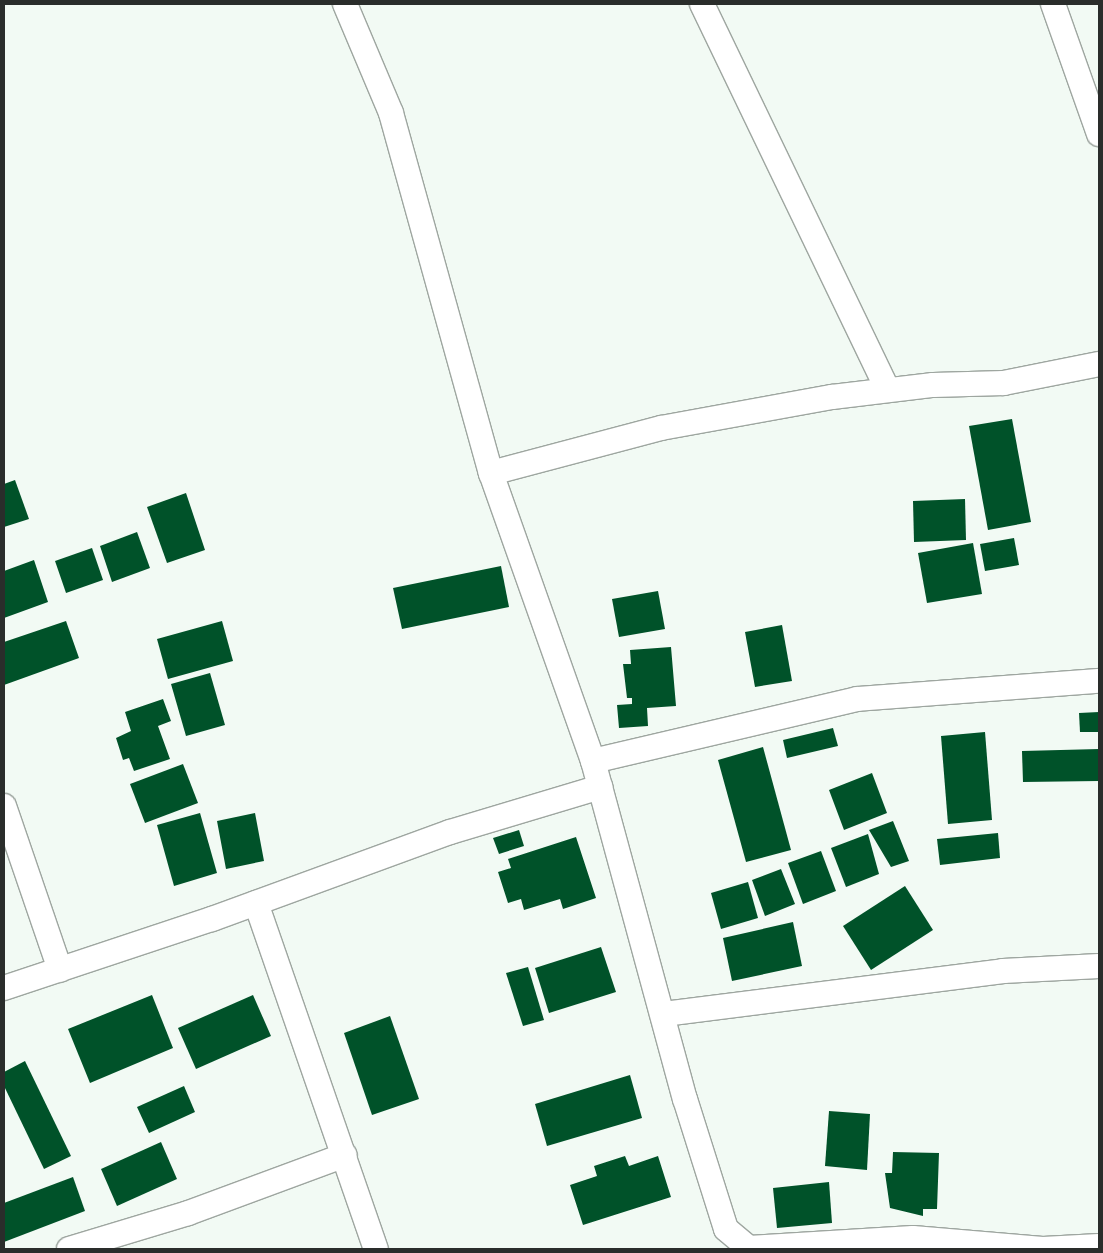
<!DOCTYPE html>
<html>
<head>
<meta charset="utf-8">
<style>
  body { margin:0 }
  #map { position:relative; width:1103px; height:1253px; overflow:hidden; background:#f2faf4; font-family:Overpass,sans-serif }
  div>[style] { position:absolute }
  .building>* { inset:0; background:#005229 }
  .roads { filter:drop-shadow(1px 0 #9ea6a0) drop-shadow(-1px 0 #9ea6a0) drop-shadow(0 1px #9ea6a0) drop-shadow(0 -1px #9ea6a0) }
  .street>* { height:24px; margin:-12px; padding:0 12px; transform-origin:12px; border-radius:12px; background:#fff }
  span { translate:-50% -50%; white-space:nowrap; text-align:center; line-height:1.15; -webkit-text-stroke:5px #f2faf4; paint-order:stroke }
  .frame { position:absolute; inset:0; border:5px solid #2a2d2b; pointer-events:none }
</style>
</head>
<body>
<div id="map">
  <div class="building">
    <i style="clip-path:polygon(1012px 419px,1031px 522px,988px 530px,969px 426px)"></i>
    <i style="clip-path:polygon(15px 480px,29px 519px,4px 527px,4px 484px)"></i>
    <i style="clip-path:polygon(186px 493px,205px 550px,167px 563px,147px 507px)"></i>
    <i style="clip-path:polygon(965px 499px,966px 540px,914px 542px,913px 501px)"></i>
    <i style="clip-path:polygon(137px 532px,150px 568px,112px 582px,100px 546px)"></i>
    <i style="clip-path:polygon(1014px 538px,1019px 565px,985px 571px,980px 544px)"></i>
    <i style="clip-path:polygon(973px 543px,982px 594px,927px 603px,918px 553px)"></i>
    <i style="clip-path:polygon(92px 548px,103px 580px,66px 593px,55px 561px)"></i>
    <i style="clip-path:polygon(34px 560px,48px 602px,4px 618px,4px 571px)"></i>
    <i style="clip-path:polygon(501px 566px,509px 607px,402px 629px,393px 588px)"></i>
    <i style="clip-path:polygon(658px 591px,665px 629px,619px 637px,612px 599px)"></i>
    <i style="clip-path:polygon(66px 621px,79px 658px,4px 685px,4px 642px)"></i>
    <i style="clip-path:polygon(222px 621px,233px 661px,168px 679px,157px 639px)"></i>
    <i style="clip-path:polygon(782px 625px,792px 681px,755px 687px,745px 632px)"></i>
    <i style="clip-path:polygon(671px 647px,676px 706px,647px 708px,648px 726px,619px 728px,617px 705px,632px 704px,632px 698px,627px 698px,623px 664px,631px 664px,630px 650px)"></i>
    <i style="clip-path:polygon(210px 673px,225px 725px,186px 736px,171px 684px)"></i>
    <i style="clip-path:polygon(163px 699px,171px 721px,158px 726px,170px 759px,134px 771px,129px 758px,123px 760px,116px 738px,131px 731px,125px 712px)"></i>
    <i style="clip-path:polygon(1099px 712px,1099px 732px,1080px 732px,1079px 713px)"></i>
    <i style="clip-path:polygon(833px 728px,838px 746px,787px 758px,783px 740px)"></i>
    <i style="clip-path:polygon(985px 732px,992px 820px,948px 824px,941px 736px)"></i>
    <i style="clip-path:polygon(763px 747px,791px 850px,746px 862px,718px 760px)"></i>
    <i style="clip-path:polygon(1099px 749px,1099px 781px,1023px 782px,1022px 751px)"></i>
    <i style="clip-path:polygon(183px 764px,198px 803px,145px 823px,130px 784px)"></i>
    <i style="clip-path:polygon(872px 773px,887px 813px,844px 830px,829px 790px)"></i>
    <i style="clip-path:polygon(200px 813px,217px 873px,174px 886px,157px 825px)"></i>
    <i style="clip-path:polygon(255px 813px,264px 861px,226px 869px,217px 821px)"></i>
    <i style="clip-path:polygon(893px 821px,909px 861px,891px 867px,869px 830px)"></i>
    <i style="clip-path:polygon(519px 830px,524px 846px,499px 854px,493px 838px)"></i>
    <i style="clip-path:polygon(998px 833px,1000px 858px,940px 865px,937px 839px)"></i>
    <i style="clip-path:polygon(868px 834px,879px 874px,846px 887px,831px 848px)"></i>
    <i style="clip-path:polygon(576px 837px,596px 898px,563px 909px,560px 899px,524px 910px,521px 899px,508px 903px,498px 872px,511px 868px,508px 859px)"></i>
    <i style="clip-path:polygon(821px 851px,836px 891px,803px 904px,788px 863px)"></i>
    <i style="clip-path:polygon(781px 869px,795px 904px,765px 916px,752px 880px)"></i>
    <i style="clip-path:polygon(748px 882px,758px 918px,721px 929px,711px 893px)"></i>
    <i style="clip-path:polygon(905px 886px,933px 930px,871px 970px,843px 926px)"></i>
    <i style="clip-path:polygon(793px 922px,802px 966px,732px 981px,723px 938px)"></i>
    <i style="clip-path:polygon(601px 947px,616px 992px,549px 1013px,535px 968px)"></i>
    <i style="clip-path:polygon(528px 967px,544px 1020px,523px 1026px,506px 973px)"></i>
    <i style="clip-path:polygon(152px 995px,173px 1048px,90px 1083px,68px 1029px)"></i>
    <i style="clip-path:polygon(253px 995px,271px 1036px,196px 1069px,178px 1028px)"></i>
    <i style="clip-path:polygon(390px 1016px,419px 1099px,372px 1115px,344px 1033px)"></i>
    <i style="clip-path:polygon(25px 1061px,71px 1156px,44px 1169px,4px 1086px,4px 1072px)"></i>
    <i style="clip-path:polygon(630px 1075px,642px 1118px,547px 1146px,535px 1104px)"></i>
    <i style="clip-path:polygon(184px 1086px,195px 1112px,149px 1133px,137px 1107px)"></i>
    <i style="clip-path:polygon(829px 1111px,870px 1114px,867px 1170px,825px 1166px)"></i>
    <i style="clip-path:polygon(161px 1142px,177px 1179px,117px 1206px,101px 1169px)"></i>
    <i style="clip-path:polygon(893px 1152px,939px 1153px,937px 1209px,923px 1209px,923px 1216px,890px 1208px,885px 1173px,892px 1173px)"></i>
    <i style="clip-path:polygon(625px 1156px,629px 1166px,658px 1156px,671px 1197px,583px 1225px,570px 1185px,597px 1176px,594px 1166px)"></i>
    <i style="clip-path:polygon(73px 1177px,85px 1211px,4px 1242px,4px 1203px)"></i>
    <i style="clip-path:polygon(829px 1182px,832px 1223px,777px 1228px,773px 1188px)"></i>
  </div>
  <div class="roads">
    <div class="street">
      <i style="left:345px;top:4px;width:118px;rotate:67.1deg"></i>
      <i style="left:391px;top:113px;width:374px;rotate:74.5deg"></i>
      <i style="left:491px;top:473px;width:306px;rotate:70.5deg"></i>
      <i style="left:593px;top:761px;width:350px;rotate:74.8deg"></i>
      <i style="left:685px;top:1099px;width:136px;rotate:72.5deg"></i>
      <i style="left:726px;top:1229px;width:30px;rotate:40deg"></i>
      <i style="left:749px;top:1248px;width:164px;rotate:-3.5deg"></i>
      <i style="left:913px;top:1238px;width:130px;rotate:4.8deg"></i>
      <i style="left:1043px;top:1249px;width:56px;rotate:-3.1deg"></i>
      <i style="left:702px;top:4px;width:426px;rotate:64.3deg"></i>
      <i style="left:1053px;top:4px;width:138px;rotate:70.5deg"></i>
      <i style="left:491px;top:473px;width:176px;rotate:-14.8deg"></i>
      <i style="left:661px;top:428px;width:174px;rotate:-10.3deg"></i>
      <i style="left:832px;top:397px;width:102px;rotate:-6.8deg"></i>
      <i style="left:933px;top:385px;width:71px;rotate:-1.6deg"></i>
      <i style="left:1004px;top:383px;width:97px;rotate:-11.3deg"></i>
      <i style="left:593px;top:761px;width:271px;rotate:-13.2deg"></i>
      <i style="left:857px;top:699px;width:243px;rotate:-4.3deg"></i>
      <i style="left:4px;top:806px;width:173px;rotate:71.1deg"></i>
      <i style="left:256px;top:903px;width:366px;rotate:70.9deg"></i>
      <i style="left:4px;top:988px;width:219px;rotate:-18.4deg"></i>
      <i style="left:212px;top:919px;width:253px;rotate:-20.1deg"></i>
      <i style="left:450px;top:832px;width:157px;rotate:-16.7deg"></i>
      <i style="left:664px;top:1014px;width:342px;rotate:-7.2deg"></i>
      <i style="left:1003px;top:971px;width:96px;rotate:-3deg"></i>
      <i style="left:69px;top:1249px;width:124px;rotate:-16.8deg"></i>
      <i style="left:188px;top:1213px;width:167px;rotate:-20.3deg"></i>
    </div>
  </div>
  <div class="frame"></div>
</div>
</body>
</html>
